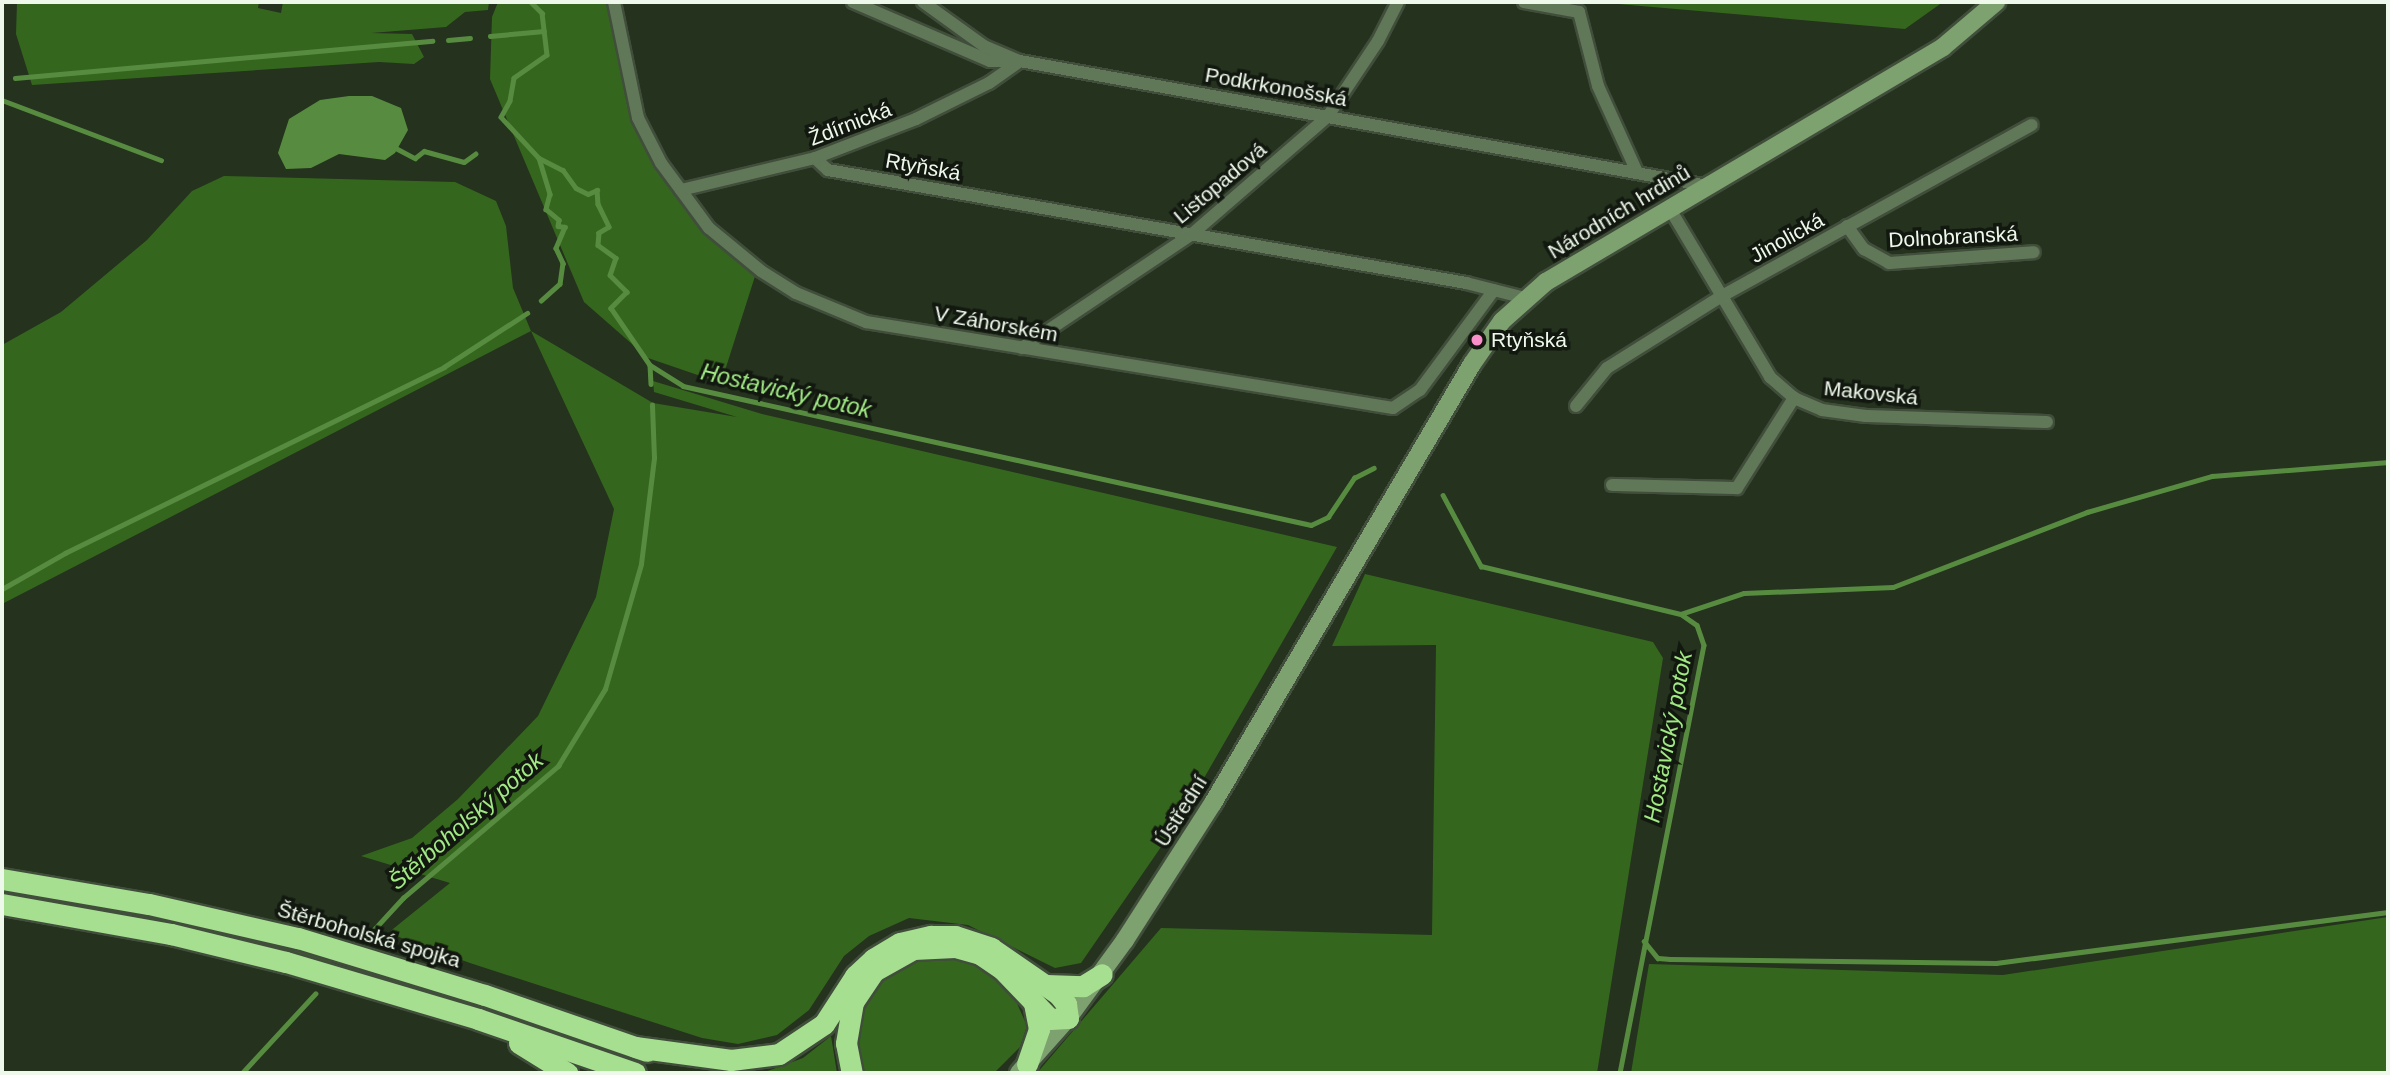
<!DOCTYPE html>
<html>
<head>
<meta charset="utf-8">
<style>
  body { margin:0 }
  #map { position:relative; width:2390px; height:1075px; overflow:hidden; background:#24321e; font-family:Arial,sans-serif }
  div>[style] { position:absolute }
  .green>* { inset:0; background:#35661e }
  .water>* { inset:0; background:#578c40 }
  .stream>* { height:4.5px; margin:-2.25px; padding:0 2.25px; transform-origin:2.25px; border-radius:2.25px; background:#578c40 }
  .roads { filter:drop-shadow(2px 0 #404e3b) drop-shadow(-2px 0 #404e3b) drop-shadow(0 2px #404e3b) drop-shadow(0 -2px #404e3b) }
  .street>* { height:12px; margin:-6px; padding:0 6px; transform-origin:6px; border-radius:6px; background:#617858 }
  .secondary>* { height:18px; margin:-9px; padding:0 9px; transform-origin:9px; border-radius:9px; background:#7da16f }
  .highway>* { height:21px; margin:-10.5px; padding:0 10.5px; transform-origin:10.5px; border-radius:10.5px; background:#a6df8f }
  .dots>* { width:19px; height:19px; translate:-50% -50%; box-sizing:border-box; border:4px solid #12180f; border-radius:50% }
  span { translate:-50% -50%; white-space:nowrap; text-align:center; line-height:1.15; -webkit-text-stroke:7px #12180f; paint-order:stroke }
  .street-label { font-size:21px; color:#eef8eb }
  .poi-label { font-size:21px; color:#eef8eb }
  .left { translate:0 -50%; text-align:left }
  .water-label { font-size:23px; color:#a1e984; font-style:italic }
  .frame { position:absolute; inset:0; border:4px solid #eef8eb; pointer-events:none }
</style>
</head>
<body>
<div id="map">
  <div class="green">
    <i style="clip-path:polygon(17px 2px,259px 2px,258px 8px,281px 13px,283px 2px,489px 2px,488px 10px,465px 12px,446px 27px,371px 33px,412px 34px,424px 57px,414px 64px,379px 62px,32px 85px,16px 34px)"></i>
    <i style="clip-path:polygon(498px 2px,608px 2px,627px 100px,676px 192px,757px 270px,721px 383px,648px 358px,584px 302px,490px 79px,492px 17px)"></i>
    <i style="clip-path:polygon(1595px 2px,1943px 2px,1905px 29px)"></i>
    <i style="clip-path:polygon(224px 176px,455px 182px,496px 201px,506px 226px,513px 288px,531px 331px,653px 403px,737px 417px,654px 392px,653px 381px,762px 414px,1337px 547px,1181px 818px,1081px 963px,1055px 968px,968px 925px,909px 918px,869px 936px,844px 956px,809px 1010px,777px 1035px,738px 1044px,702px 1038px,470px 963px,388px 933px,450px 883px,361px 856px,412px 838px,458px 799px,538px 716px,596px 597px,614px 509px,531px 331px,2px 604px,2px 345px,61px 312px,147px 240px,192px 191px)"></i>
    <i style="clip-path:polygon(1365px 574px,1653px 642px,1663px 658px,1597px 1073px,1037px 1073px,1161px 928px,1432px 935px,1436px 645px,1332px 646px)"></i>
    <i style="clip-path:polygon(2px 888px,223px 929px,336px 958px,331px 964px,168px 924px,2px 895px)"></i>
    <i style="clip-path:polygon(2388px 917px,2388px 1073px,1631px 1073px,1649px 964px,2003px 975px)"></i>
    <i style="clip-path:polygon(955px 955px,988px 968px,1019px 997px,1016px 1001px,1027px 1026px,1020px 1047px,994px 1073px,861px 1073px,855px 1018px,880px 977px,904px 961px)"></i>
    <i style="clip-path:polygon(352px 963px,514px 1014px,515px 1019px,347px 968px)"></i>
    <i style="clip-path:polygon(831px 1036px,837px 1073px,762px 1073px,803px 1058px)"></i>
  </div>
  <div class="water">
    <i style="clip-path:polygon(349px 96px,372px 96px,401px 108px,408px 130px,395px 153px,385px 160px,339px 154px,311px 168px,286px 169px,278px 153px,289px 119px,320px 100px)"></i>
  </div>
  <div class="stream">
    <i style="left:531px;top:2px;width:16px;rotate:45deg"></i>
    <i style="left:542px;top:13px;width:42px;rotate:83.2deg"></i>
    <i style="left:547px;top:55px;width:40px;rotate:145.1deg"></i>
    <i style="left:514px;top:78px;width:23px;rotate:100deg"></i>
    <i style="left:510px;top:101px;width:18px;rotate:119deg"></i>
    <i style="left:501px;top:117px;width:56px;rotate:47.2deg"></i>
    <i style="left:539px;top:158px;width:27px;rotate:27deg"></i>
    <i style="left:563px;top:170px;width:22px;rotate:54deg"></i>
    <i style="left:576px;top:188px;width:13px;rotate:27deg"></i>
    <i style="left:588px;top:194px;width:10px;rotate:-24deg"></i>
    <i style="left:597px;top:190px;width:14px;rotate:86deg"></i>
    <i style="left:598px;top:204px;width:25px;rotate:64deg"></i>
    <i style="left:609px;top:227px;width:12px;rotate:149deg"></i>
    <i style="left:599px;top:233px;width:12px;rotate:95deg"></i>
    <i style="left:598px;top:245px;width:22px;rotate:36deg"></i>
    <i style="left:616px;top:258px;width:18px;rotate:109deg"></i>
    <i style="left:610px;top:275px;width:24px;rotate:45deg"></i>
    <i style="left:627px;top:292px;width:23px;rotate:135deg"></i>
    <i style="left:611px;top:308px;width:69px;rotate:55.6deg"></i>
    <i style="left:650px;top:365px;width:39px;rotate:32deg"></i>
    <i style="left:683px;top:386px;width:643px;rotate:12.48deg"></i>
    <i style="left:1311px;top:525px;width:19px;rotate:-25deg"></i>
    <i style="left:1328px;top:517px;width:47px;rotate:-56.3deg"></i>
    <i style="left:1354px;top:478px;width:22px;rotate:-27deg"></i>
    <i style="left:490px;top:36px;width:54px;rotate:-5.3deg"></i>
    <i style="left:448px;top:40px;width:22px;rotate:-5deg"></i>
    <i style="left:15px;top:78px;width:419px;rotate:-5.1deg"></i>
    <i style="left:2px;top:100px;width:170px;rotate:20.7deg"></i>
    <i style="left:392px;top:146px;width:26px;rotate:28deg"></i>
    <i style="left:415px;top:158px;width:11px;rotate:-38deg"></i>
    <i style="left:424px;top:151px;width:41px;rotate:15.4deg"></i>
    <i style="left:464px;top:162px;width:14px;rotate:-36deg"></i>
    <i style="left:539px;top:158px;width:38px;rotate:73deg"></i>
    <i style="left:550px;top:194px;width:16px;rotate:105deg"></i>
    <i style="left:546px;top:209px;width:17px;rotate:40deg"></i>
    <i style="left:559px;top:220px;width:6px;rotate:99deg"></i>
    <i style="left:558px;top:226px;width:7px;rotate:8deg"></i>
    <i style="left:565px;top:227px;width:23px;rotate:113deg"></i>
    <i style="left:556px;top:248px;width:17px;rotate:65deg"></i>
    <i style="left:563px;top:263px;width:21px;rotate:98deg"></i>
    <i style="left:560px;top:284px;width:25px;rotate:138deg"></i>
    <i style="left:650px;top:365px;width:19px;rotate:87deg"></i>
    <i style="left:1443px;top:495px;width:81px;rotate:61.8deg"></i>
    <i style="left:1481px;top:566px;width:206px;rotate:13.5deg"></i>
    <i style="left:1681px;top:614px;width:19px;rotate:35deg"></i>
    <i style="left:1697px;top:625px;width:21px;rotate:71deg"></i>
    <i style="left:1704px;top:645px;width:436px;rotate:101.1deg"></i>
    <i style="left:2px;top:589px;width:73px;rotate:-29.7deg"></i>
    <i style="left:65px;top:553px;width:422px;rotate:-26.1deg"></i>
    <i style="left:444px;top:367px;width:99px;rotate:-33deg"></i>
    <i style="left:1681px;top:614px;width:66px;rotate:-18.4deg"></i>
    <i style="left:1744px;top:593px;width:149px;rotate:-2.3deg"></i>
    <i style="left:1893px;top:587px;width:208px;rotate:-21.1deg"></i>
    <i style="left:2087px;top:512px;width:130px;rotate:-16.1deg"></i>
    <i style="left:2212px;top:476px;width:177px;rotate:-4.5deg"></i>
    <i style="left:368px;top:936px;width:52px;rotate:-47.4deg"></i>
    <i style="left:403px;top:898px;width:204px;rotate:-40.4deg"></i>
    <i style="left:558px;top:766px;width:90px;rotate:-58.6deg"></i>
    <i style="left:605px;top:689px;width:130px;rotate:-73.9deg"></i>
    <i style="left:641px;top:564px;width:107px;rotate:-83deg"></i>
    <i style="left:654px;top:458px;width:53px;rotate:-92.2deg"></i>
    <i style="left:1644px;top:941px;width:22px;rotate:51deg"></i>
    <i style="left:1658px;top:958px;width:12px;rotate:5deg"></i>
    <i style="left:1670px;top:959px;width:326px;rotate:0.7deg"></i>
    <i style="left:1996px;top:963px;width:395px;rotate:-7.4deg"></i>
    <i style="left:242px;top:1073px;width:108px;rotate:-47.3deg"></i>
  </div>
  <div class="roads">
    <div class="street">
      <i style="left:614px;top:2px;width:118px;rotate:78.3deg"></i>
      <i style="left:638px;top:118px;width:51px;rotate:62.9deg"></i>
      <i style="left:661px;top:163px;width:81px;rotate:53.6deg"></i>
      <i style="left:709px;top:228px;width:67px;rotate:39.6deg"></i>
      <i style="left:761px;top:271px;width:41px;rotate:32.2deg"></i>
      <i style="left:796px;top:293px;width:76px;rotate:22.5deg"></i>
      <i style="left:866px;top:322px;width:534px;rotate:9.27deg"></i>
      <i style="left:1393px;top:408px;width:32px;rotate:-34deg"></i>
      <i style="left:1420px;top:390px;width:124px;rotate:-53.5deg"></i>
      <i style="left:853px;top:2px;width:149px;rotate:23.3deg"></i>
      <i style="left:990px;top:61px;width:23px"></i>
      <i style="left:923px;top:2px;width:75px;rotate:35.8deg"></i>
      <i style="left:984px;top:46px;width:39px;rotate:23deg"></i>
      <i style="left:1020px;top:61px;width:699px;rotate:10.3deg"></i>
      <i style="left:1524px;top:2px;width:56px;rotate:10.3deg"></i>
      <i style="left:1579px;top:12px;width:76px;rotate:75.6deg"></i>
      <i style="left:1598px;top:86px;width:94px;rotate:65.6deg"></i>
      <i style="left:815px;top:158px;width:18px;rotate:43deg"></i>
      <i style="left:828px;top:170px;width:648px;rotate:10.04deg"></i>
      <i style="left:1466px;top:283px;width:61px;rotate:14.3deg"></i>
      <i style="left:681px;top:190px;width:138px;rotate:-13.4deg"></i>
      <i style="left:815px;top:158px;width:108px;rotate:-21.1deg"></i>
      <i style="left:916px;top:119px;width:81px;rotate:-26.3deg"></i>
      <i style="left:989px;top:83px;width:38px;rotate:-35deg"></i>
      <i style="left:1670px;top:209px;width:196px;rotate:59.2deg"></i>
      <i style="left:1770px;top:377px;width:32px;rotate:41deg"></i>
      <i style="left:1794px;top:398px;width:30px;rotate:23deg"></i>
      <i style="left:1822px;top:410px;width:44px;rotate:7.8deg"></i>
      <i style="left:1866px;top:416px;width:181px;rotate:1.9deg"></i>
      <i style="left:1847px;top:226px;width:29px;rotate:54deg"></i>
      <i style="left:1864px;top:249px;width:29px;rotate:29deg"></i>
      <i style="left:1889px;top:263px;width:145px;rotate:-4.3deg"></i>
      <i style="left:1022px;top:348px;width:205px;rotate:-33.8deg"></i>
      <i style="left:1192px;top:234px;width:180px;rotate:-40.9deg"></i>
      <i style="left:1328px;top:116px;width:90px;rotate:-56.3deg"></i>
      <i style="left:1378px;top:41px;width:44px;rotate:-62.9deg"></i>
      <i style="left:1576px;top:406px;width:49px;rotate:-50.8deg"></i>
      <i style="left:1607px;top:368px;width:133px;rotate:-32.1deg"></i>
      <i style="left:1720px;top:297px;width:356px;rotate:-28.9deg"></i>
      <i style="left:1612px;top:485px;width:125px;rotate:1.4deg"></i>
      <i style="left:1737px;top:488px;width:107px;rotate:-57.7deg"></i>
    </div>
    <div class="secondary">
      <i style="left:1019px;top:1073px;width:74px;rotate:-48.3deg"></i>
      <i style="left:1068px;top:1018px;width:97px;rotate:-53.8deg"></i>
      <i style="left:1125px;top:940px;width:163px;rotate:-57.3deg"></i>
      <i style="left:1213px;top:803px;width:510px;rotate:-59.46deg"></i>
      <i style="left:1472px;top:364px;width:52px;rotate:-55.1deg"></i>
      <i style="left:1502px;top:321px;width:59px;rotate:-41.6deg"></i>
      <i style="left:1546px;top:282px;width:461px;rotate:-30.6deg"></i>
      <i style="left:1943px;top:47px;width:70px;rotate:-40.3deg"></i>
    </div>
    <div class="highway">
      <i style="left:2px;top:879px;width:149px;rotate:9.7deg"></i>
      <i style="left:149px;top:904px;width:153px;rotate:12.9deg"></i>
      <i style="left:298px;top:938px;width:195px;rotate:17deg"></i>
      <i style="left:485px;top:995px;width:171px;rotate:19.1deg"></i>
      <i style="left:2px;top:904px;width:172px;rotate:10.1deg"></i>
      <i style="left:171px;top:934px;width:118px;rotate:13.7deg"></i>
      <i style="left:286px;top:962px;width:200px;rotate:16.5deg"></i>
      <i style="left:478px;top:1019px;width:166px;rotate:19deg"></i>
      <i style="left:1046px;top:985px;width:37px;rotate:2deg"></i>
      <i style="left:1083px;top:986px;width:22px;rotate:-32deg"></i>
      <i style="left:519px;top:1043px;width:57px;rotate:32deg"></i>
      <i style="left:635px;top:1047px;width:97px;rotate:7.7deg"></i>
      <i style="left:731px;top:1060px;width:48px;rotate:-7.1deg"></i>
      <i style="left:779px;top:1054px;width:54px;rotate:-33.7deg"></i>
      <i style="left:824px;top:1024px;width:57px;rotate:-57.1deg"></i>
      <i style="left:855px;top:976px;width:25px;rotate:-43deg"></i>
      <i style="left:873px;top:959px;width:31px;rotate:-31deg"></i>
      <i style="left:900px;top:943px;width:32px;rotate:-13deg"></i>
      <i style="left:931px;top:936px;width:24px"></i>
      <i style="left:955px;top:936px;width:38px;rotate:18deg"></i>
      <i style="left:991px;top:948px;width:81px;rotate:34.5deg"></i>
      <i style="left:1058px;top:994px;width:13px;rotate:51deg"></i>
      <i style="left:1066px;top:1004px;width:14px;rotate:82deg"></i>
      <i style="left:1068px;top:1018px;width:18px;rotate:177deg"></i>
      <i style="left:1050px;top:1019px;width:69px;rotate:-133.8deg"></i>
      <i style="left:1002px;top:969px;width:27px;rotate:-146deg"></i>
      <i style="left:980px;top:954px;width:26px;rotate:-164deg"></i>
      <i style="left:955px;top:947px;width:42px;rotate:177.3deg"></i>
      <i style="left:913px;top:949px;width:45px;rotate:150.6deg"></i>
      <i style="left:874px;top:971px;width:37px;rotate:124deg"></i>
      <i style="left:853px;top:1002px;width:42px;rotate:99.7deg"></i>
      <i style="left:846px;top:1043px;width:31px;rotate:79deg"></i>
      <i style="left:1027px;top:1064px;width:37px;rotate:-71deg"></i>
      <i style="left:1039px;top:1029px;width:25px;rotate:-101deg"></i>
    </div>
  </div>
  <div class="dots">
    <i style="left:1477px;top:340px;background:#f98fc9"></i>
  </div>
  <div class="street-label">
    <span style="left:1276px;top:87px;rotate:10deg">Podkrkonošská</span>
    <span style="left:850px;top:124px;rotate:-21deg">Ždírnická</span>
    <span style="left:923px;top:167px;rotate:10deg">Rtyňská</span>
    <span style="left:1220px;top:183px;rotate:-40deg">Listopadová</span>
    <span style="left:1619px;top:212px;rotate:-31deg">Národních hrdinů</span>
    <span style="left:1953px;top:237px;rotate:-3deg">Dolnobranská</span>
    <span style="left:1787px;top:238px;rotate:-29deg">Jinolická</span>
    <span style="left:996px;top:324px;rotate:10deg">V Záhorském</span>
    <span style="left:1871px;top:393px;rotate:6deg">Makovská</span>
    <span style="left:1181px;top:811px;rotate:-58deg">Ústřední</span>
    <span style="left:369px;top:935px;rotate:16deg">Štěrboholská spojka</span>
  </div>
  <div class="poi-label">
    <span class="left" style="left:1491px;top:340px">Rtyňská</span>
  </div>
  <div class="water-label">
    <span style="left:786px;top:391px;rotate:13deg">Hostavický potok</span>
    <span style="left:1668px;top:737px;rotate:-79deg">Hostavický potok</span>
    <span style="left:466px;top:821px;rotate:-41deg">Štěrboholský potok</span>
  </div>
  <div class="frame"></div>
</div>
</body>
</html>
